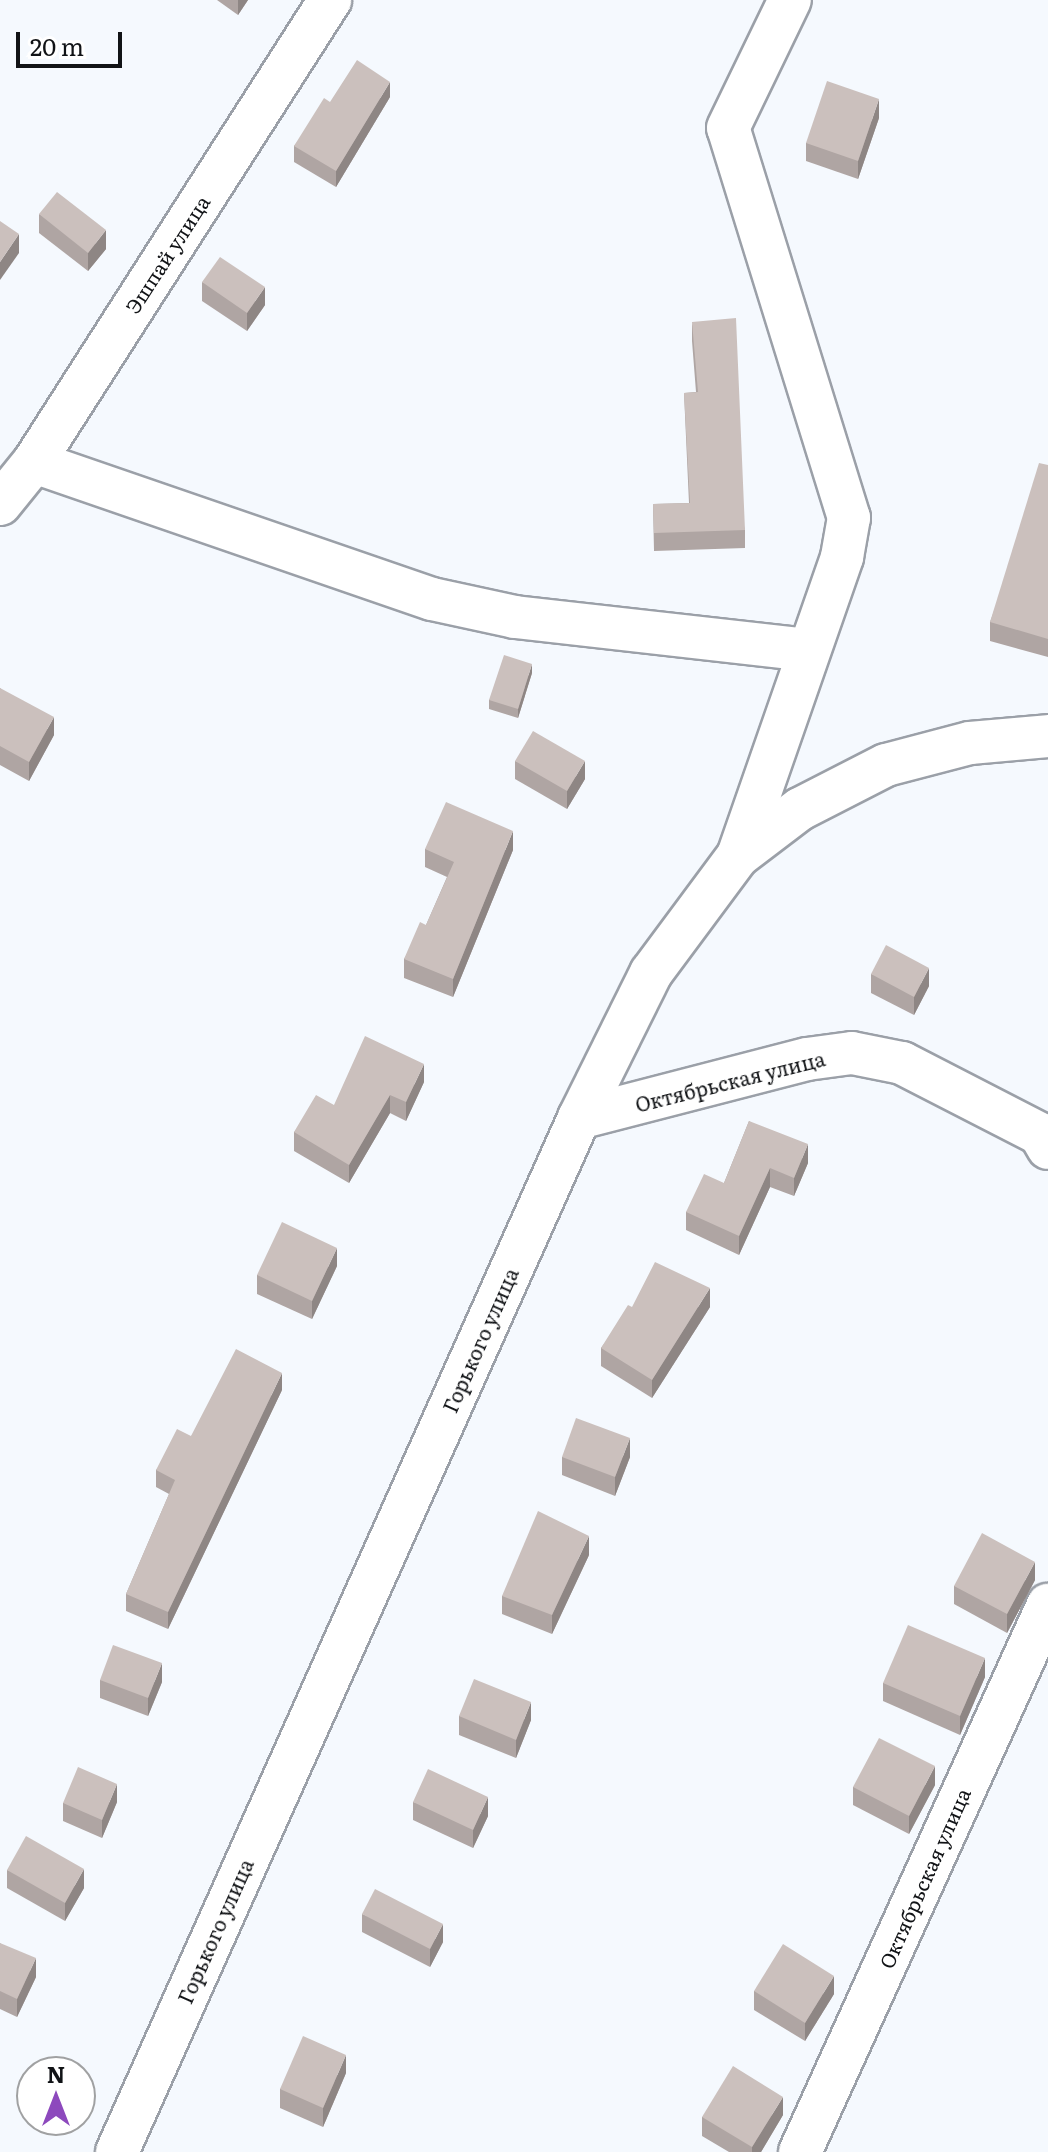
<!DOCTYPE html>
<html>
<head>
<meta charset="utf-8">
<style>
  body { margin:0 }
  #map { position:relative; width:1048px; height:2152px; overflow:hidden; background:#f5f9fe; font-family:Literata,serif }
  div>[style] { position:absolute }
  .roads { filter:drop-shadow(2px 0 #9ba0a8) drop-shadow(-2px 0 #9ba0a8) drop-shadow(0 2px #9ba0a8) drop-shadow(0 -2px #9ba0a8) }
  .minor>* { height:42px; margin:-21px; padding:0 21px; transform-origin:21px; border-radius:21px; background:#fff }
  .wall>* { inset:0; background:#afa5a3 }
  .shaded-wall>* { inset:0; background:#8e8684 }
  .building>* { inset:0; background:#cbc0bd }
  span { translate:-50% -50%; white-space:nowrap; text-align:center; line-height:1.15; -webkit-text-stroke:6px #fff; paint-order:stroke }
  .street-label { font-size:20px; color:#111316 }
  .north { position:absolute; left:16px; top:2056px; width:80px; height:80px; box-sizing:border-box; background:#fff; border:2px solid #a0a1a2; border-radius:50%; rotate:0deg; font-size:22px; font-weight:700; line-height:32px; text-align:center; color:#111316 }
  .north::after { content:''; display:block; margin:auto; width:28px; height:36px; background:#8d49bd; clip-path:polygon(50% 0,100% 100%,50% 72%,0 100%) }
  .scale { position:absolute; left:16px; top:32px; width:106px; height:36px; box-sizing:border-box; border:4px solid #111316; border-top:0; padding-left:10px; font-size:24px; line-height:28px; white-space:nowrap; color:#111316; -webkit-text-stroke:6px #fff; paint-order:stroke }
</style>
</head>
<body>
<div id="map">
  <div class="roads">
    <div class="minor">
      <i style="left:34px;top:462px;width:421px;rotate:19deg"></i>
      <i style="left:432px;top:599px;width:85px;rotate:12.2deg"></i>
      <i style="left:515px;top:617px;width:294px;rotate:6.4deg"></i>
      <i style="left:0;top:504px;width:54px;rotate:-51deg"></i>
      <i style="left:34px;top:462px;width:549px;rotate:-57.35deg"></i>
      <i style="left:738px;top:856px;width:317px;rotate:-70.8deg"></i>
      <i style="left:842px;top:557px;width:40px;rotate:-80deg"></i>
      <i style="left:849px;top:518px;width:408px;rotate:-107.2deg"></i>
      <i style="left:728px;top:128px;width:142px;rotate:-64.2deg"></i>
      <i style="left:579px;top:1118px;width:236px;rotate:-14.5deg"></i>
      <i style="left:807px;top:1059px;width:45px;rotate:-7.6deg"></i>
      <i style="left:852px;top:1053px;width:51px;rotate:11.3deg"></i>
      <i style="left:902px;top:1063px;width:155px;rotate:27.2deg"></i>
      <i style="left:1040px;top:1134px;width:16px;rotate:60deg"></i>
      <i style="left:117px;top:2152px;width:1133px;rotate:-65.92deg"></i>
      <i style="left:579px;top:1118px;width:162px;rotate:-63.6deg"></i>
      <i style="left:651px;top:973px;width:146px;rotate:-53.4deg"></i>
      <i style="left:738px;top:856px;width:78px;rotate:-37.2deg"></i>
      <i style="left:800px;top:809px;width:97px;rotate:-27.1deg"></i>
      <i style="left:886px;top:765px;width:87px;rotate:-14.7deg"></i>
      <i style="left:970px;top:743px;width:78px;rotate:-5.1deg"></i>
      <i style="left:800px;top:2152px;width:601px;rotate:-65.61deg"></i>
    </div>
  </div>
  <div class="wall">
    <i style="clip-path:polygon(217px 0,248px 0,238px 15px)"></i>
    <i style="clip-path:polygon(390px 97px,336px 187px,294px 162px,294px 146px,330px 102px)"></i>
    <i style="clip-path:polygon(879px 118px,858px 179px,806px 161px,806px 143px)"></i>
    <i style="clip-path:polygon(39px 214px,106px 249px,88px 271px,39px 233px)"></i>
    <i style="clip-path:polygon(202px 282px,265px 305px,247px 331px,202px 301px)"></i>
    <i style="clip-path:polygon(692px 322px,745px 530px,745px 548px,654px 551px,653px 504px,689px 503px,684px 393px,696px 392px,692px 341px)"></i>
    <i style="clip-path:polygon(1048px 465px,1048px 657px,990px 641px,990px 622px)"></i>
    <i style="clip-path:polygon(532px 673px,518px 718px,489px 709px,489px 700px)"></i>
    <i style="clip-path:polygon(0 688px,54px 735px,29px 781px,0 765px)"></i>
    <i style="clip-path:polygon(515px 761px,585px 779px,567px 809px,515px 779px)"></i>
    <i style="clip-path:polygon(425px 849px,513px 850px,453px 997px,404px 978px,404px 959px,426px 925px,447px 877px,425px 867px)"></i>
    <i style="clip-path:polygon(871px 974px,929px 986px,914px 1015px,871px 993px)"></i>
    <i style="clip-path:polygon(424px 1082px,406px 1121px,390px 1113px,349px 1183px,294px 1151px,294px 1132px,334px 1105px)"></i>
    <i style="clip-path:polygon(749px 1121px,808px 1163px,794px 1196px,770px 1187px,739px 1255px,686px 1230px,686px 1212px,724px 1183px)"></i>
    <i style="clip-path:polygon(337px 1266px,312px 1319px,257px 1294px,257px 1275px)"></i>
    <i style="clip-path:polygon(632px 1307px,710px 1307px,652px 1398px,601px 1366px,601px 1348px)"></i>
    <i style="clip-path:polygon(282px 1390px,168px 1629px,126px 1611px,126px 1594px,169px 1494px,156px 1487px,156px 1470px,191px 1436px)"></i>
    <i style="clip-path:polygon(562px 1457px,630px 1457px,615px 1496px,562px 1475px)"></i>
    <i style="clip-path:polygon(589px 1555px,552px 1634px,502px 1614px,502px 1596px)"></i>
    <i style="clip-path:polygon(1035px 1580px,1007px 1633px,954px 1604px,954px 1586px)"></i>
    <i style="clip-path:polygon(985px 1677px,960px 1735px,883px 1701px,883px 1683px)"></i>
    <i style="clip-path:polygon(100px 1680px,162px 1682px,148px 1716px,100px 1698px)"></i>
    <i style="clip-path:polygon(459px 1716px,531px 1720px,516px 1758px,459px 1735px)"></i>
    <i style="clip-path:polygon(935px 1785px,909px 1834px,853px 1805px,853px 1787px)"></i>
    <i style="clip-path:polygon(117px 1802px,102px 1838px,63px 1821px,63px 1803px)"></i>
    <i style="clip-path:polygon(413px 1802px,488px 1816px,473px 1848px,413px 1820px)"></i>
    <i style="clip-path:polygon(7px 1870px,84px 1888px,65px 1921px,7px 1888px)"></i>
    <i style="clip-path:polygon(362px 1914px,443px 1942px,430px 1967px,362px 1932px)"></i>
    <i style="clip-path:polygon(0 1943px,36px 1977px,17px 2017px,0 2009px)"></i>
    <i style="clip-path:polygon(754px 1991px,834px 1994px,805px 2041px,754px 2010px)"></i>
    <i style="clip-path:polygon(346px 2073px,323px 2127px,280px 2108px,280px 2089px)"></i>
    <i style="clip-path:polygon(783px 2115px,761px 2152px,729px 2152px,702px 2136px,702px 2117px)"></i>
  </div>
  <div class="shaded-wall">
    <i style="clip-path:polygon(238px 0,248px 0,238px 15px)"></i>
    <i style="clip-path:polygon(390px 82px,390px 97px,336px 187px,336px 171px)"></i>
    <i style="clip-path:polygon(879px 99px,879px 118px,858px 179px,858px 161px)"></i>
    <i style="clip-path:polygon(106px 230px,106px 249px,88px 271px,88px 253px)"></i>
    <i style="clip-path:polygon(19px 234px,19px 253px,0 280px,0 262px)"></i>
    <i style="clip-path:polygon(265px 287px,265px 305px,247px 331px,247px 313px)"></i>
    <i style="clip-path:polygon(532px 664px,532px 673px,518px 718px,518px 709px)"></i>
    <i style="clip-path:polygon(54px 717px,54px 735px,29px 781px,29px 762px)"></i>
    <i style="clip-path:polygon(585px 761px,585px 779px,567px 809px,567px 791px)"></i>
    <i style="clip-path:polygon(513px 831px,513px 850px,453px 997px,453px 979px)"></i>
    <i style="clip-path:polygon(929px 968px,929px 986px,914px 1015px,914px 997px)"></i>
    <i style="clip-path:polygon(424px 1064px,424px 1082px,406px 1121px,406px 1102px)"></i>
    <i style="clip-path:polygon(390px 1095px,390px 1113px,349px 1183px,349px 1165px)"></i>
    <i style="clip-path:polygon(808px 1144px,808px 1163px,794px 1196px,794px 1178px)"></i>
    <i style="clip-path:polygon(770px 1168px,770px 1187px,739px 1255px,739px 1236px)"></i>
    <i style="clip-path:polygon(337px 1248px,337px 1266px,312px 1319px,312px 1301px)"></i>
    <i style="clip-path:polygon(710px 1288px,710px 1307px,652px 1398px,652px 1380px)"></i>
    <i style="clip-path:polygon(282px 1373px,282px 1390px,168px 1629px,168px 1612px)"></i>
    <i style="clip-path:polygon(630px 1438px,630px 1457px,615px 1496px,615px 1477px)"></i>
    <i style="clip-path:polygon(589px 1536px,589px 1555px,552px 1634px,552px 1615px)"></i>
    <i style="clip-path:polygon(1035px 1562px,1035px 1580px,1007px 1633px,1007px 1614px)"></i>
    <i style="clip-path:polygon(985px 1658px,985px 1677px,960px 1735px,960px 1716px)"></i>
    <i style="clip-path:polygon(162px 1663px,162px 1682px,148px 1716px,148px 1698px)"></i>
    <i style="clip-path:polygon(531px 1702px,531px 1720px,516px 1758px,516px 1740px)"></i>
    <i style="clip-path:polygon(935px 1766px,935px 1785px,909px 1834px,909px 1816px)"></i>
    <i style="clip-path:polygon(117px 1784px,117px 1802px,102px 1838px,102px 1820px)"></i>
    <i style="clip-path:polygon(488px 1797px,488px 1816px,473px 1848px,473px 1830px)"></i>
    <i style="clip-path:polygon(84px 1869px,84px 1888px,65px 1921px,65px 1903px)"></i>
    <i style="clip-path:polygon(443px 1924px,443px 1942px,430px 1967px,430px 1949px)"></i>
    <i style="clip-path:polygon(36px 1958px,36px 1977px,17px 2017px,17px 1999px)"></i>
    <i style="clip-path:polygon(834px 1976px,834px 1994px,805px 2041px,805px 2023px)"></i>
    <i style="clip-path:polygon(346px 2055px,346px 2073px,323px 2127px,323px 2108px)"></i>
    <i style="clip-path:polygon(783px 2097px,783px 2115px,761px 2152px,752px 2152px,752px 2147px)"></i>
  </div>
  <div class="building">
    <i style="clip-path:polygon(357px 60px,390px 82px,336px 171px,294px 146px,324px 98px,330px 102px)"></i>
    <i style="clip-path:polygon(827px 81px,879px 99px,858px 161px,806px 143px)"></i>
    <i style="clip-path:polygon(57px 192px,106px 230px,88px 253px,39px 214px)"></i>
    <i style="clip-path:polygon(0 221px,19px 234px,0 262px)"></i>
    <i style="clip-path:polygon(220px 257px,265px 287px,247px 313px,202px 282px)"></i>
    <i style="clip-path:polygon(736px 318px,745px 530px,654px 533px,653px 504px,690px 503px,684px 393px,698px 392px,692px 322px)"></i>
    <i style="clip-path:polygon(1039px 463px,1048px 465px,1048px 639px,990px 622px)"></i>
    <i style="clip-path:polygon(504px 655px,532px 664px,518px 709px,489px 700px)"></i>
    <i style="clip-path:polygon(0 688px,54px 717px,29px 762px,0 746px)"></i>
    <i style="clip-path:polygon(533px 731px,585px 761px,567px 791px,515px 761px)"></i>
    <i style="clip-path:polygon(446px 802px,513px 831px,453px 979px,404px 959px,420px 922px,426px 925px,454px 862px,425px 849px)"></i>
    <i style="clip-path:polygon(886px 945px,929px 968px,914px 997px,871px 974px)"></i>
    <i style="clip-path:polygon(365px 1036px,424px 1064px,406px 1102px,390px 1095px,349px 1165px,294px 1132px,316px 1095px,334px 1105px)"></i>
    <i style="clip-path:polygon(749px 1121px,808px 1144px,794px 1178px,770px 1168px,739px 1236px,686px 1212px,704px 1174px,724px 1183px)"></i>
    <i style="clip-path:polygon(282px 1222px,337px 1248px,312px 1301px,257px 1275px)"></i>
    <i style="clip-path:polygon(655px 1262px,710px 1288px,652px 1380px,601px 1348px,628px 1305px,632px 1307px)"></i>
    <i style="clip-path:polygon(236px 1349px,282px 1373px,168px 1612px,126px 1594px,175px 1480px,156px 1470px,177px 1429px,191px 1436px)"></i>
    <i style="clip-path:polygon(576px 1418px,630px 1438px,615px 1477px,562px 1457px)"></i>
    <i style="clip-path:polygon(538px 1511px,589px 1536px,552px 1615px,502px 1596px)"></i>
    <i style="clip-path:polygon(982px 1533px,1035px 1562px,1007px 1614px,954px 1586px)"></i>
    <i style="clip-path:polygon(908px 1625px,985px 1658px,960px 1716px,883px 1683px)"></i>
    <i style="clip-path:polygon(113px 1645px,162px 1663px,148px 1698px,100px 1680px)"></i>
    <i style="clip-path:polygon(474px 1679px,531px 1702px,516px 1740px,459px 1716px)"></i>
    <i style="clip-path:polygon(879px 1738px,935px 1766px,909px 1816px,853px 1787px)"></i>
    <i style="clip-path:polygon(78px 1767px,117px 1784px,102px 1820px,63px 1803px)"></i>
    <i style="clip-path:polygon(428px 1769px,488px 1797px,473px 1830px,413px 1802px)"></i>
    <i style="clip-path:polygon(26px 1836px,84px 1869px,65px 1903px,7px 1870px)"></i>
    <i style="clip-path:polygon(375px 1889px,443px 1924px,430px 1949px,362px 1914px)"></i>
    <i style="clip-path:polygon(0 1943px,36px 1958px,17px 1999px,0 1991px)"></i>
    <i style="clip-path:polygon(783px 1944px,834px 1976px,805px 2023px,754px 1991px)"></i>
    <i style="clip-path:polygon(303px 2036px,346px 2055px,323px 2108px,280px 2089px)"></i>
    <i style="clip-path:polygon(733px 2066px,783px 2097px,752px 2147px,702px 2117px)"></i>
  </div>
  <div class="street-label">
    <span style="left:167px;top:254px;rotate:-57deg">Эшпай улица</span>
    <span style="left:730px;top:1081px;rotate:-14deg">Октябрьская улица</span>
    <span style="left:480px;top:1340px;rotate:-66deg">Горького улица</span>
    <span style="left:924px;top:1878px;rotate:-66deg">Октябрьская улица</span>
    <span style="left:215px;top:1931px;rotate:-66deg">Горького улица</span>
  </div>
  <div class="north">N</div>
  <div class="scale">20 m</div>
</div>
</body>
</html>
